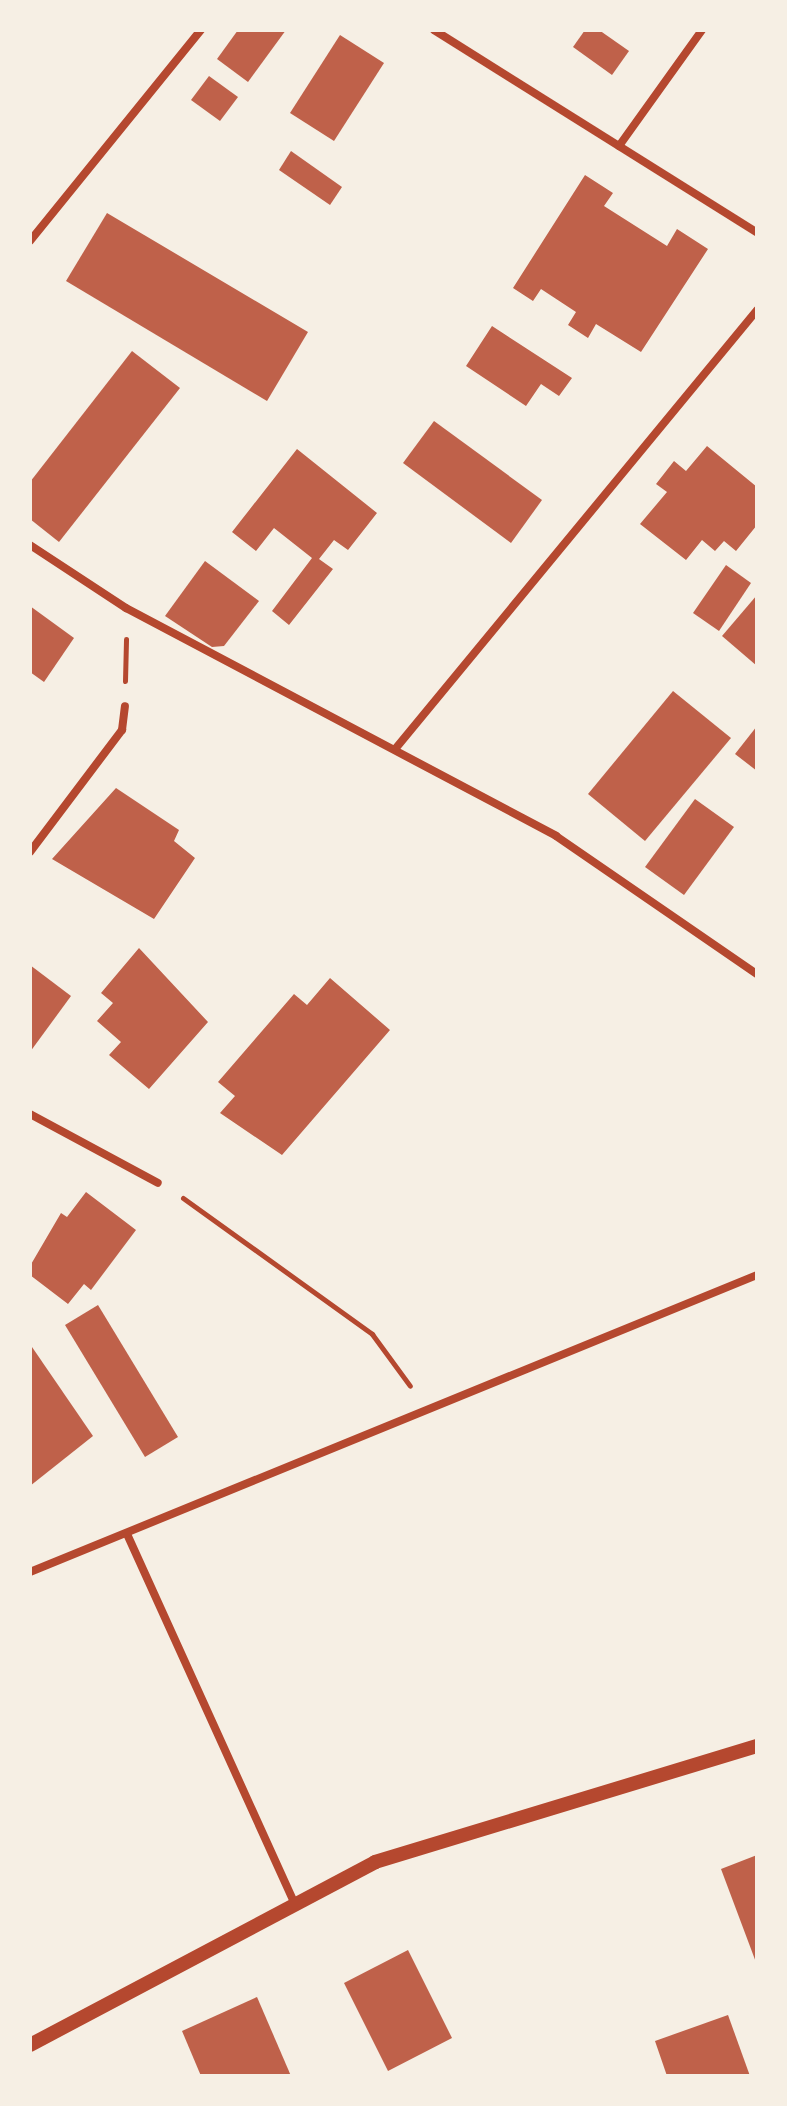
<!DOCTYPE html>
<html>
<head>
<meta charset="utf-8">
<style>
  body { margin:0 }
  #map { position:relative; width:787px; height:2106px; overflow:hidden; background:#f6efe4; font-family:Figtree,sans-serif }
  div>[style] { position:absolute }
  .building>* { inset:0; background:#bf614a }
  .path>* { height:5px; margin:-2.5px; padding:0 2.5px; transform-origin:2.5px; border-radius:2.5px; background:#b5482f }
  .minor>* { height:8px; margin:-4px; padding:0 4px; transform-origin:4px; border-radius:4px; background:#b5482f }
  .tertiary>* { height:14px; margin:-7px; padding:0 7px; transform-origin:7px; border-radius:7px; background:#b5482f }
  span { translate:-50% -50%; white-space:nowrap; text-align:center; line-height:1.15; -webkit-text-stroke:7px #f6efe4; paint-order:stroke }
  .frame { position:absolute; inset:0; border:32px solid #f6efe4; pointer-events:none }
</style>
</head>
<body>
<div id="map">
  <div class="building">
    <i style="clip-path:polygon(238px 30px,286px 30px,248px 82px,217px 59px)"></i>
    <i style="clip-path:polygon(585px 30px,599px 30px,629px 51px,612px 75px,573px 47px)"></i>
    <i style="clip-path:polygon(340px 35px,384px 63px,334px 141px,290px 113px)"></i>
    <i style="clip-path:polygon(209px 76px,238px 97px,220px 121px,191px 100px)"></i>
    <i style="clip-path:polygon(291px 151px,342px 187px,330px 205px,279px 170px)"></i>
    <i style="clip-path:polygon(585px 175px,613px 193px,604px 206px,667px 246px,677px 229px,708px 249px,641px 352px,596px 324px,588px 338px,568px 325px,576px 312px,541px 289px,533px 301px,513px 288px)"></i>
    <i style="clip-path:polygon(107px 213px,308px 332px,267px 401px,66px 281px)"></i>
    <i style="clip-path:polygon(492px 326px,572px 378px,559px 396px,541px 384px,526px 406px,466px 366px)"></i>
    <i style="clip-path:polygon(132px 351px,180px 388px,59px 542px,30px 519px,30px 482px)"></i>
    <i style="clip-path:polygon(434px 421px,542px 500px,511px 543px,403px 463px)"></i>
    <i style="clip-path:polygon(707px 446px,757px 487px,757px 525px,736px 551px,724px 541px,715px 551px,702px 540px,686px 560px,640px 524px,667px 492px,656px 484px,674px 461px,686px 471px)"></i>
    <i style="clip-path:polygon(297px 449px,377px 513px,348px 550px,334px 540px,319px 559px,333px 569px,289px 625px,272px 611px,312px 558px,274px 528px,256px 551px,232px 532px)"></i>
    <i style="clip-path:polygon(205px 561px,259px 601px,224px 646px,212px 647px,165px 616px)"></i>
    <i style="clip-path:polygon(726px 565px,751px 583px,719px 631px,693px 613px)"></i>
    <i style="clip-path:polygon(757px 595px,757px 666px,722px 636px)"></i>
    <i style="clip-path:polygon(30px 606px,74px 638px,44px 682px,30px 672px)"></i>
    <i style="clip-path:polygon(673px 691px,731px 738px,645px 841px,588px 794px)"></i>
    <i style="clip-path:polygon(757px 726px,757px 771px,735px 754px)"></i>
    <i style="clip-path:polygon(116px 788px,179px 830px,174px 841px,195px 858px,154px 919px,52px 859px)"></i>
    <i style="clip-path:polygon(695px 799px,734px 827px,684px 895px,645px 867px)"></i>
    <i style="clip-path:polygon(139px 948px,208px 1022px,149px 1089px,109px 1055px,121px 1042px,97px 1021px,113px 1003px,101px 993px)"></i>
    <i style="clip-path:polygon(30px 965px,71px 996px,30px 1052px)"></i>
    <i style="clip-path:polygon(330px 978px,390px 1030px,282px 1155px,220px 1113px,235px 1096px,218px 1082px,294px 994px,307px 1005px)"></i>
    <i style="clip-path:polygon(86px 1192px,136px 1230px,91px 1290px,84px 1284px,68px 1304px,30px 1275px,30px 1266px,61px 1213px,67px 1217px)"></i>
    <i style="clip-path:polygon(98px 1305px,178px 1437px,145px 1457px,65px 1325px)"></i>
    <i style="clip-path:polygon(32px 1347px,93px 1436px,30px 1486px,30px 1349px)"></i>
    <i style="clip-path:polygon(757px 1855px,757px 1965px,721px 1869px)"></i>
    <i style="clip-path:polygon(408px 1950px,452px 2038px,388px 2071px,344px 1983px)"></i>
    <i style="clip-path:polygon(257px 1997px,291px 2076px,201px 2076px,182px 2031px)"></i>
    <i style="clip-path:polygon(728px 2015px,750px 2076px,667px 2076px,655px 2041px)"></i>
  </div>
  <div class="path">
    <i style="left:125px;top:681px;width:42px;rotate:-88.6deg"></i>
    <i style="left:183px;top:1198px;width:233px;rotate:35.7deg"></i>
    <i style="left:372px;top:1334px;width:64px;rotate:53.8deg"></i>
  </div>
  <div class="minor">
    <i style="left:434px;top:30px;width:381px;rotate:32.1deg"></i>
    <i style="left:619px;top:146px;width:143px;rotate:-54.4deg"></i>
    <i style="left:30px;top:241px;width:272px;rotate:-51deg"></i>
    <i style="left:30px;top:545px;width:115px;rotate:33.3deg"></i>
    <i style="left:126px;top:608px;width:487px;rotate:27.9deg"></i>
    <i style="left:556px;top:836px;width:244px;rotate:34.5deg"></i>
    <i style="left:396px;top:748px;width:568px;rotate:-50.5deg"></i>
    <i style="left:30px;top:852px;width:153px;rotate:-53deg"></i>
    <i style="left:122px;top:730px;width:24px;rotate:-83deg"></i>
    <i style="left:30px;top:1114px;width:145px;rotate:28.3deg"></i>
    <i style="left:127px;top:1534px;width:407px;rotate:65.6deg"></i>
    <i style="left:30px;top:1572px;width:785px;rotate:-22.22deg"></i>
  </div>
  <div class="tertiary">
    <i style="left:30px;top:2045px;width:391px;rotate:-27.9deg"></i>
    <i style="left:375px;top:1862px;width:399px;rotate:-16.9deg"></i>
  </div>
  <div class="frame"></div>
</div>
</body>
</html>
